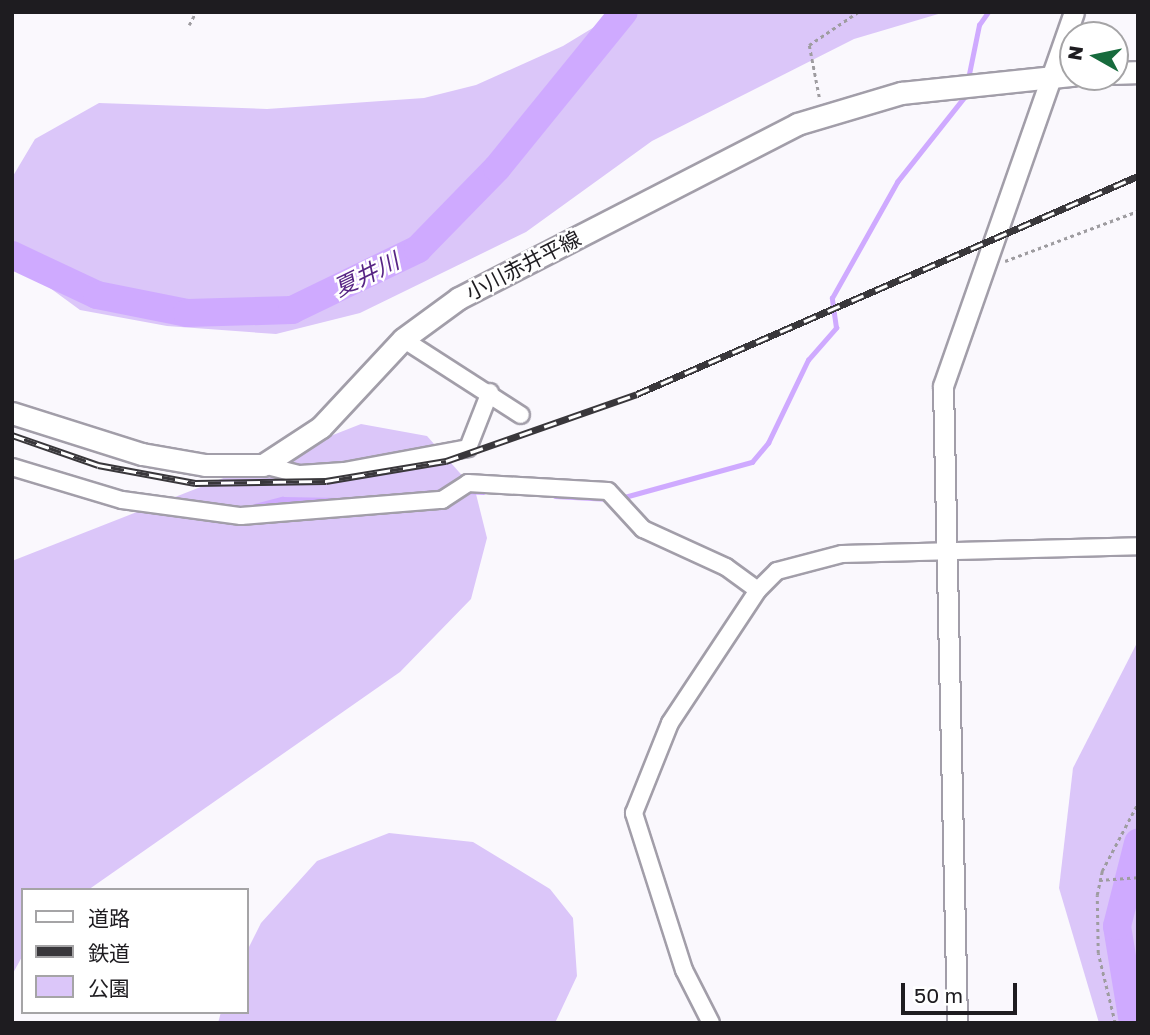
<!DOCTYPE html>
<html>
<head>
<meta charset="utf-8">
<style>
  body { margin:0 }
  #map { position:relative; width:1150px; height:1035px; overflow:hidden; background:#faf8fd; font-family:"Golos Text","Noto Sans JP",sans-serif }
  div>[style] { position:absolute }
  .green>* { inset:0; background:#dbc6f9 }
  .stream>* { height:4.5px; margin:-2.25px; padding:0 2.25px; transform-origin:2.25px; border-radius:2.25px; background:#cfaaff }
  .river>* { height:28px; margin:-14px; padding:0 14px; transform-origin:14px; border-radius:14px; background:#cfaaff }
  .path>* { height:2.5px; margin-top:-1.25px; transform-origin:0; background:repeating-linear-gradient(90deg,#9e9ca0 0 3.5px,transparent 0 7px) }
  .roads { filter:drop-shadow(2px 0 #a29ea9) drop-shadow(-2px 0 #a29ea9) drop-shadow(0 2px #a29ea9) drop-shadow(0 -2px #a29ea9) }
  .minor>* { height:16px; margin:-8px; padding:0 8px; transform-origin:8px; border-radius:8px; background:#fff }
  .tertiary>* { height:19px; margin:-9.5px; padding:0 9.5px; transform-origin:9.5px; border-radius:9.5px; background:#fff }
  .secondary>* { height:21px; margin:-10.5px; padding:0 10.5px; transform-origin:10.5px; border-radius:10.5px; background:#fff }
  .rail>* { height:7px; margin-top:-3.5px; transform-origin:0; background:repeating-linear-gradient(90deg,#fff 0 13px,#39373b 0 26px); box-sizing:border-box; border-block:2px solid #39373b }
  span { translate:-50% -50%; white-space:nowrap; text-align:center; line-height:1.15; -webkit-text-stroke:5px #fff; paint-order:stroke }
  .street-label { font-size:21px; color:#1e1c20 }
  .water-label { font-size:23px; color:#572585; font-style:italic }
  .frame { position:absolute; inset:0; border:14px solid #1e1c20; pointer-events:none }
  .legend { position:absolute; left:21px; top:888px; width:228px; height:126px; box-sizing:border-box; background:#fff; border:2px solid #a5a4a6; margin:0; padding:9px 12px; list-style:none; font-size:21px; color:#1e1c20 }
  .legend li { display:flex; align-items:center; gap:14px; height:35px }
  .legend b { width:35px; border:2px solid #a5a4a6 }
  .north { position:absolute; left:1059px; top:21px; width:70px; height:70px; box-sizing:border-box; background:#fff; border:2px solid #a5a4a6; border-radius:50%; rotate:279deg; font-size:19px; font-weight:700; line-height:28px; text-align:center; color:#1e1c20 }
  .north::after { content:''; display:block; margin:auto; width:24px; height:32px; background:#176b3d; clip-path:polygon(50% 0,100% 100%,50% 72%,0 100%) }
  .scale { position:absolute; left:901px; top:983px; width:116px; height:32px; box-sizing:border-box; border:4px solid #1e1c20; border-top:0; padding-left:9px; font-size:21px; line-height:24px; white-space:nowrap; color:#1e1c20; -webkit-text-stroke:5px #fff; paint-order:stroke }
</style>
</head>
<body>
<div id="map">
  <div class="green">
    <i style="clip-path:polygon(619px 12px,945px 12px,854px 39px,652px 141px,526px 232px,360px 313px,276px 334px,167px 326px,80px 310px,20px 266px,12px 249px,13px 176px,35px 139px,99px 103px,267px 109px,424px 98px,476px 85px,563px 46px)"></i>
    <i style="clip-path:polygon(361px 424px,427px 436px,475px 490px,487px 538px,471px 599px,400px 672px,88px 890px,23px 890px,23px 955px,12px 975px,12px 561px)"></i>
    <i style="clip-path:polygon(1138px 641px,1138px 1023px,1099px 1023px,1059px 888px,1073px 768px)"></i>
    <i style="clip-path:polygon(389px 833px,473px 842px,550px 889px,573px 918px,577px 976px,555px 1023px,218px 1023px,221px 1012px,247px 1012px,247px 951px,261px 923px,317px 861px)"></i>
  </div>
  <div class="stream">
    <i style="left:968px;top:79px;width:55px;rotate:-78.5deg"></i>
    <i style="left:979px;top:25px;width:16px;rotate:-55deg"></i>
    <i style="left:464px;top:491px;width:19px;rotate:3deg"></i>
    <i style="left:555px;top:496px;width:54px;rotate:3.2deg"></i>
    <i style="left:370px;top:498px;width:75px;rotate:-5.3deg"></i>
    <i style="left:621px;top:498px;width:136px;rotate:-15.4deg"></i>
    <i style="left:752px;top:462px;width:25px;rotate:-50deg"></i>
    <i style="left:768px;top:443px;width:92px;rotate:-64.3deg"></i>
    <i style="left:808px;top:360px;width:43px;rotate:-48.8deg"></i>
    <i style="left:836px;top:328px;width:30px;rotate:-98deg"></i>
    <i style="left:832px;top:298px;width:133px;rotate:-60.7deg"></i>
    <i style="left:897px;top:182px;width:116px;rotate:-51.6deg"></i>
    <i style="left:255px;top:506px;width:28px;rotate:-15deg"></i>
    <i style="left:282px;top:499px;width:58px;rotate:1deg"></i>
  </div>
  <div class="river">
    <i style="left:12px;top:255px;width:94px;rotate:25.2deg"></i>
    <i style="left:97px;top:295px;width:92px;rotate:11.3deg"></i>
    <i style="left:187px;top:313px;width:105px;rotate:-1.6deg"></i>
    <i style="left:292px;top:310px;width:140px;rotate:-25.8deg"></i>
    <i style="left:418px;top:249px;width:113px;rotate:-45.7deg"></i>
    <i style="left:497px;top:168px;width:201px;rotate:-50.9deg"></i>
    <i style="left:1133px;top:1023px;width:98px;rotate:-99.4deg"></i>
    <i style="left:1117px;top:926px;width:86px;rotate:-75.8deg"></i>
  </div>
  <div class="path">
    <i style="left:189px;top:25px;width:15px;rotate:-62deg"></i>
    <i style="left:819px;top:97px;width:53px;rotate:-100.9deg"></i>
    <i style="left:809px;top:45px;width:59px;rotate:-34deg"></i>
    <i style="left:1005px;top:261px;width:142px;rotate:-20.6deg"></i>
    <i style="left:1099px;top:880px;width:39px;rotate:-4deg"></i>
    <i style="left:1115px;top:1023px;width:72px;rotate:-103.7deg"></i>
    <i style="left:1098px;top:953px;width:58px;rotate:-91deg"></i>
    <i style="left:1097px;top:895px;width:25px;rotate:-78deg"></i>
    <i style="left:1102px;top:871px;width:77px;rotate:-62.1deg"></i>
  </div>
  <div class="roads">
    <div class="minor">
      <i style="left:403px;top:339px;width:140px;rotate:32.8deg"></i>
      <i style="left:263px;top:465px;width:38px;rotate:14deg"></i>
      <i style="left:300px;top:474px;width:44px;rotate:-3.9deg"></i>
      <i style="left:344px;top:471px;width:126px;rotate:-10.5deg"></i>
      <i style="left:468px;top:448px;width:60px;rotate:-68.6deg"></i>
      <i style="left:12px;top:467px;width:115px;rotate:16.7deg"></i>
      <i style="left:122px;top:500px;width:120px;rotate:7.7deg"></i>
      <i style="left:241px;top:516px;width:202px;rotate:-4.6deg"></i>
      <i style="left:442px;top:500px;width:31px;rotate:-33deg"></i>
      <i style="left:468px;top:483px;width:140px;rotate:3.3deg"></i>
      <i style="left:608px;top:491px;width:52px;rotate:47.4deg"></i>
      <i style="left:643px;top:529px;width:91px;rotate:24.6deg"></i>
      <i style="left:726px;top:567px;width:39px;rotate:36deg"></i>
      <i style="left:711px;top:1023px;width:59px;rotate:-117deg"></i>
      <i style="left:684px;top:970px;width:165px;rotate:-107.7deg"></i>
      <i style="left:634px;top:813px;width:97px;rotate:-68.2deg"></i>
      <i style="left:670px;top:723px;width:159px;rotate:-56.5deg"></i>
      <i style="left:758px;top:590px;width:27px;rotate:-45deg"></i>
      <i style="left:777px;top:571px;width:67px;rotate:-14.7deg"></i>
      <i style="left:842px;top:554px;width:296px;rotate:-1.5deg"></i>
    </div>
    <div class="tertiary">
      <i style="left:957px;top:1023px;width:637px;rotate:-91.26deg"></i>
      <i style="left:943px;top:386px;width:396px;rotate:-70.7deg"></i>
    </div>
    <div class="secondary">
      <i style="left:1115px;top:73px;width:23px;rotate:-2deg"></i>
      <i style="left:12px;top:413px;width:136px;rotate:17.5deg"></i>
      <i style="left:142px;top:454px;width:64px;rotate:9.9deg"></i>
      <i style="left:205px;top:465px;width:58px"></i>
      <i style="left:263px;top:465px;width:69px;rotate:-33.2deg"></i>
      <i style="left:321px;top:427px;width:120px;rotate:-47deg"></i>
      <i style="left:403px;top:339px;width:69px;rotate:-36.2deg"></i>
      <i style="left:459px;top:298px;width:380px;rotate:-27.2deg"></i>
      <i style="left:797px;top:124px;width:109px;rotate:-16.6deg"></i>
      <i style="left:901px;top:93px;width:173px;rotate:-6deg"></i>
    </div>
  </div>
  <div class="rail">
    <i style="left:12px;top:435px;width:91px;rotate:19.2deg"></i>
    <i style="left:98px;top:465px;width:99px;rotate:10.5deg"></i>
    <i style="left:195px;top:483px;width:131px;rotate:-0.9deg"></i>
    <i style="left:326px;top:481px;width:122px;rotate:-9.5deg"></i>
    <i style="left:446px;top:461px;width:202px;rotate:-19.3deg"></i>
    <i style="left:637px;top:394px;width:546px;rotate:-23.52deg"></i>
  </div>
  <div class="street-label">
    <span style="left:523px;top:265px;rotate:-27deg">小川赤井平線</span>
  </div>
  <div class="water-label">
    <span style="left:366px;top:274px;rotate:-26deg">夏井川</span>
  </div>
  <div class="frame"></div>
  <ul class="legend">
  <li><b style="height:9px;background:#fff"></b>道路</li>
  <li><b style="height:9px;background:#39373b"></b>鉄道</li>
  <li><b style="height:19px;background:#dbc6f9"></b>公園</li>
  </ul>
  <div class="north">N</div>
  <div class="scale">50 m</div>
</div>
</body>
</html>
